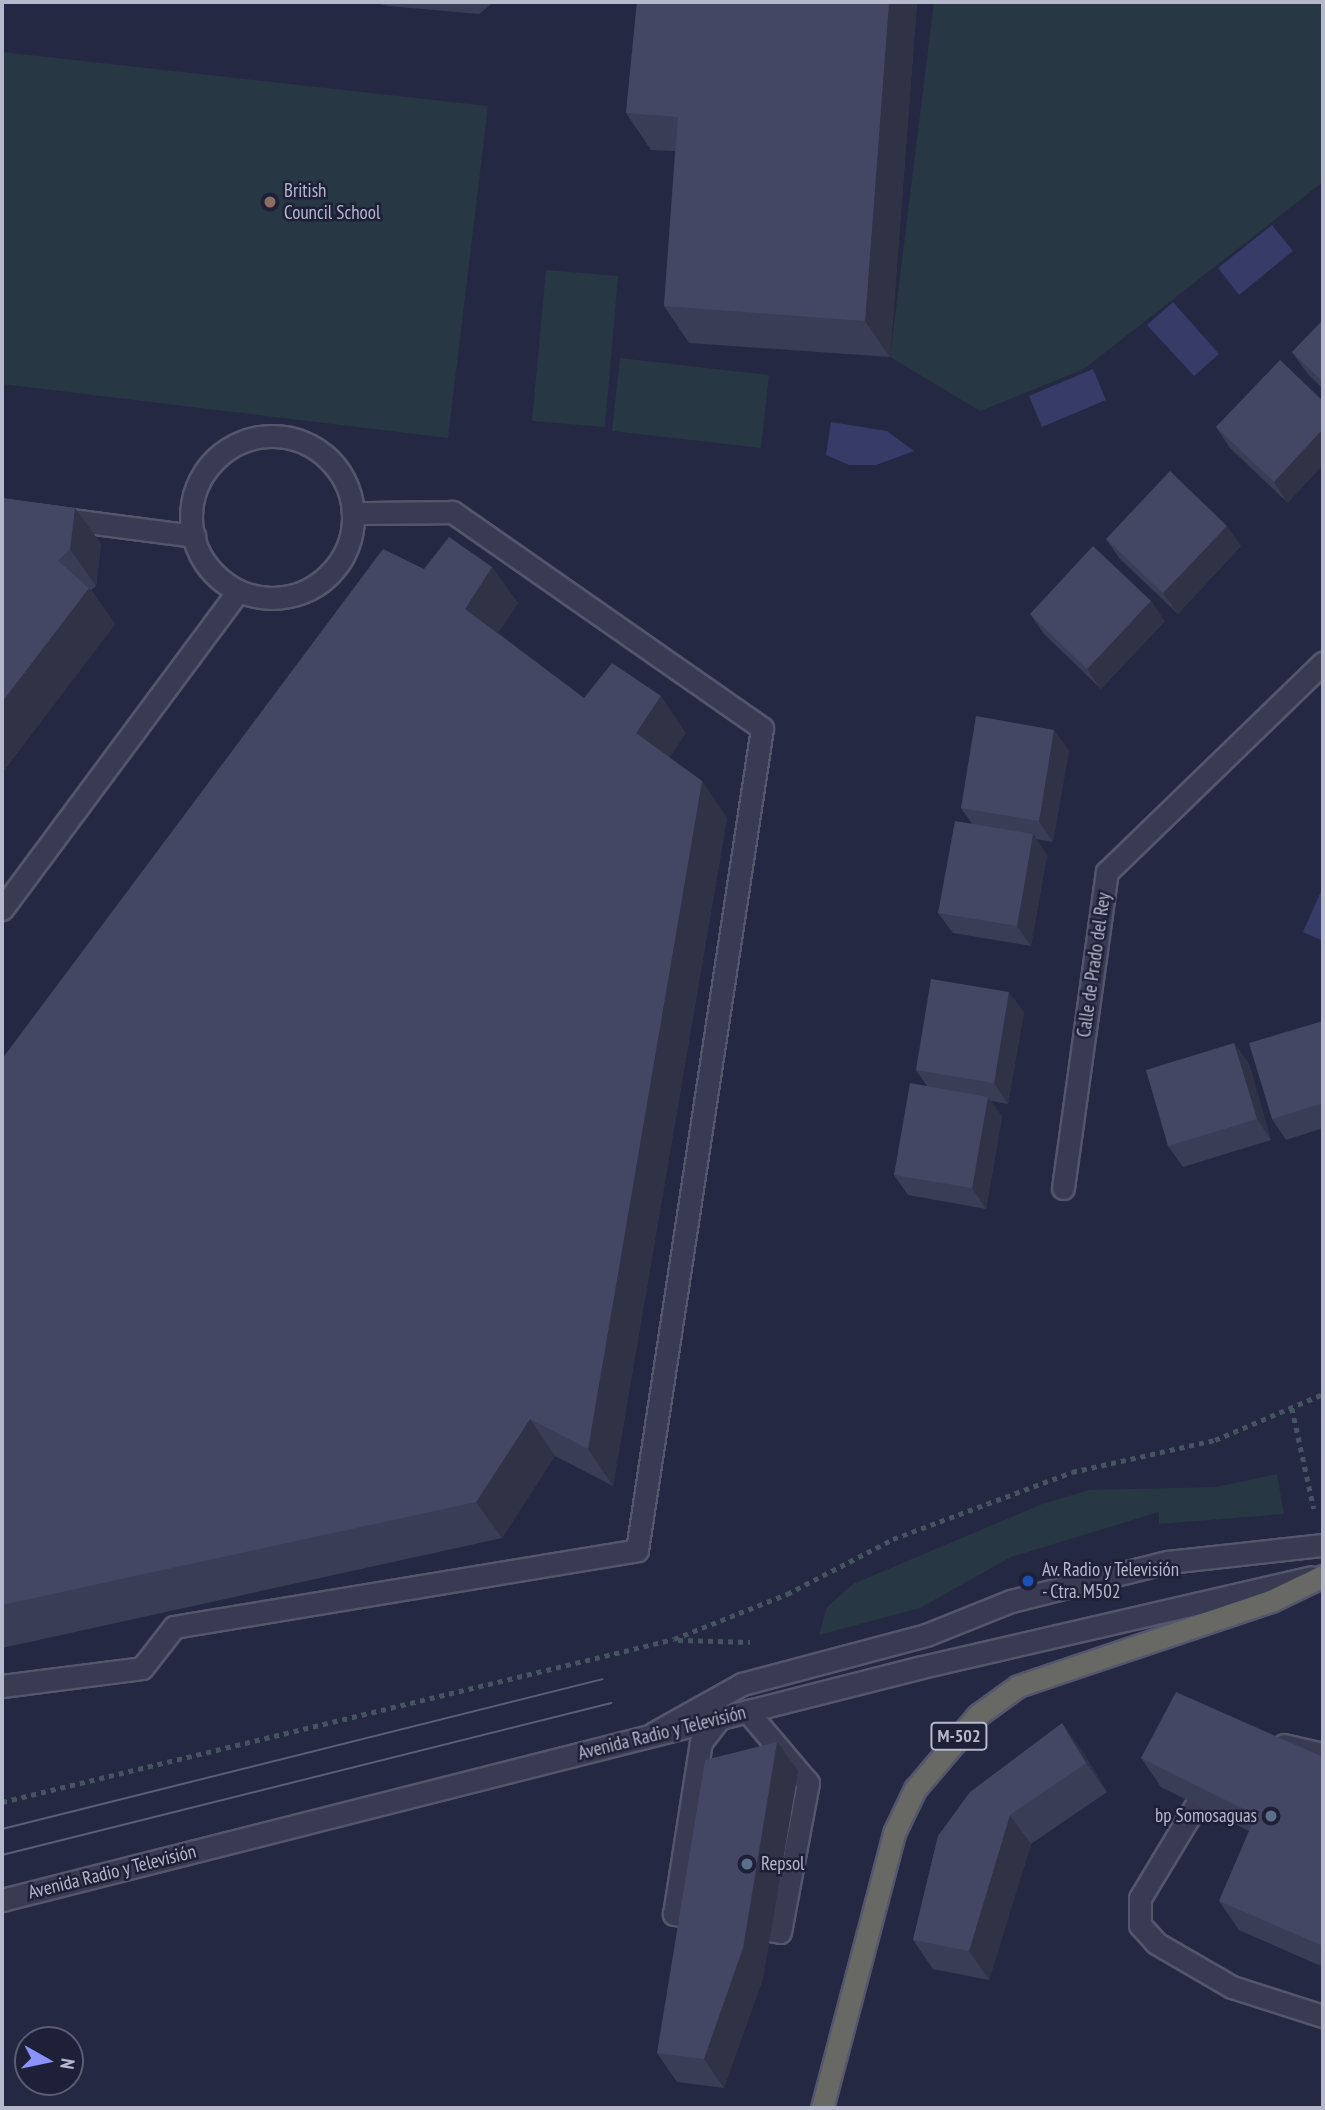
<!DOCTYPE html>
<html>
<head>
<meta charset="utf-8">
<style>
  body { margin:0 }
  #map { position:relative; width:1325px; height:2110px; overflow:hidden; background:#252842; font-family:"PT Sans Narrow",sans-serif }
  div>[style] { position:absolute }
  .green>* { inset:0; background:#273743 }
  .water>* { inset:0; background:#363b68 }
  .path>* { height:4.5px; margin-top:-2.25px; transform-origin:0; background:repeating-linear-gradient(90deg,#455460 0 5px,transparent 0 10px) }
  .roads { filter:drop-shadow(2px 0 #54566c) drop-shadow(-2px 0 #54566c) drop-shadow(0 2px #54566c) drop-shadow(0 -2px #54566c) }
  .service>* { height:21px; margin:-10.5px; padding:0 10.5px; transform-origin:10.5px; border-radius:10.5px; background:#393b52 }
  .service>.ring { margin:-10.5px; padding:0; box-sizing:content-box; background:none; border:21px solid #393b52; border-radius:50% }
  .minor>* { height:21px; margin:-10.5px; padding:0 10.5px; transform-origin:10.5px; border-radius:10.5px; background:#393b52 }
  .trunk>* { height:21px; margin:-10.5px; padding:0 10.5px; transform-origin:10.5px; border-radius:10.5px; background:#686864 }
  .tram>* { height:2px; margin:-1px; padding:0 1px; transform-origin:1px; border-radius:1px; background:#5b5e79 }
  .wall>* { inset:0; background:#3a3d56 }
  .shaded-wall>* { inset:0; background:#303246 }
  .building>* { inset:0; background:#444764 }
  .dots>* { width:19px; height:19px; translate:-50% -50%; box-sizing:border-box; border:4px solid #1e2037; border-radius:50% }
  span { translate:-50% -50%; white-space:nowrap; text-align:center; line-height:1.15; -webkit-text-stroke:5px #1e2037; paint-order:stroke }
  .shield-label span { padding:2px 5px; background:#1e2037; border:2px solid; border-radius:5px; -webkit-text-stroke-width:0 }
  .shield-label { font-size:18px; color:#b6b8cc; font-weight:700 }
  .poi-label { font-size:19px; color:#b6b8cc }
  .left { translate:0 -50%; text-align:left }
  .right { translate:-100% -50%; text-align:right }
  .street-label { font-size:19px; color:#b6b8cc }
  .frame { position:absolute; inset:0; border:4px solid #b6b8cc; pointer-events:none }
  .north { position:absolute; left:14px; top:2026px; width:70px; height:70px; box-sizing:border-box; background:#1e2037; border:2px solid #5b5d73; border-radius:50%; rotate:99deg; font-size:19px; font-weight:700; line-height:28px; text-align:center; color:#b6b8cc }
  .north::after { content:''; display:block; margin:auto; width:24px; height:32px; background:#8b92fc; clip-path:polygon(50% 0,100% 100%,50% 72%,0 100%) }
</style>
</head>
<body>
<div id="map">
  <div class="green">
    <i style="clip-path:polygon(934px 2px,1323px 2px,1323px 182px,1084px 369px,980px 411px,890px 357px)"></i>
    <i style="clip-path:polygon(2px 52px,488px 106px,448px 438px,2px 384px)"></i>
    <i style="clip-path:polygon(546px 270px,618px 276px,605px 427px,532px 421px)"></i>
    <i style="clip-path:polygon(620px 358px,769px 375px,761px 448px,612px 431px)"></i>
    <i style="clip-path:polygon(1277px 1474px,1284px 1514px,1159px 1524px,1159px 1512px,1011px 1557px,920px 1608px,819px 1635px,827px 1607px,853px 1584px,1042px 1504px,1089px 1490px,1216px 1487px)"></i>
  </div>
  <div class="water">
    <i style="clip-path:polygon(1272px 225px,1293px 251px,1239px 295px,1218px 268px)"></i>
    <i style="clip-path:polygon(1173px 302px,1219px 354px,1194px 376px,1147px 325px)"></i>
    <i style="clip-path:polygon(1093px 369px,1106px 400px,1042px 427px,1029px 396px)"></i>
    <i style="clip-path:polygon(831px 422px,887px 431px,914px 451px,876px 465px,849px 465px,826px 455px)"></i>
    <i style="clip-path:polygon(1323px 887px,1323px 941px,1303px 932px)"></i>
  </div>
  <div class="path">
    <i style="left:1292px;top:1408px;width:103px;rotate:77.7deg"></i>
    <i style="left:678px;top:1640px;width:72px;rotate:1.6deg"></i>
    <i style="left:2px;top:1802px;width:691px;rotate:-13.63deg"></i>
    <i style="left:674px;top:1639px;width:122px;rotate:-21.7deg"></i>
    <i style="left:787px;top:1594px;width:119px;rotate:-27.4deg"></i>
    <i style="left:893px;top:1539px;width:191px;rotate:-20.5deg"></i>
    <i style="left:1072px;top:1472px;width:147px;rotate:-12.6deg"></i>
    <i style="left:1215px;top:1440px;width:117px;rotate:-23.1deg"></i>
  </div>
  <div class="roads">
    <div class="service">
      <i class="ring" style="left:191px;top:436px;width:141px;height:141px"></i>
      <i style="left:2px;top:511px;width:194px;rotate:7.4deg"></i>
      <i style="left:2px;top:909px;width:395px;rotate:-53.4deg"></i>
      <i style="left:2px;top:1686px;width:141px;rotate:-7.3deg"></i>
      <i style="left:142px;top:1668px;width:52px;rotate:-52deg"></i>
      <i style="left:174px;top:1627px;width:469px;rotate:-9.4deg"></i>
      <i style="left:637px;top:1550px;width:831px;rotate:-81.35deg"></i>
      <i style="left:762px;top:728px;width:378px;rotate:-145.1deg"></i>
      <i style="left:452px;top:512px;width:99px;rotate:179.4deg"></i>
      <i style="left:654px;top:1733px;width:101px;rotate:-29.1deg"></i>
      <i style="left:742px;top:1684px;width:190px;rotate:-14.9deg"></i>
      <i style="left:926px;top:1635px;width:92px;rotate:-21.8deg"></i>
      <i style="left:1011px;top:1601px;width:162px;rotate:-14deg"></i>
      <i style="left:1168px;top:1562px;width:156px;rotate:-6.3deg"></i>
      <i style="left:1284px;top:1745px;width:40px;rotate:13deg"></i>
      <i style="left:1210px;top:1782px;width:135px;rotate:121.1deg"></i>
      <i style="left:1140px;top:1898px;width:27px;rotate:90deg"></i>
      <i style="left:1140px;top:1925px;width:24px;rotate:48deg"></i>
      <i style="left:1156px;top:1943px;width:88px;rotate:30.1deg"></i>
      <i style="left:1232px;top:1987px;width:96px;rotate:17.7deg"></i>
      <i style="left:706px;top:1920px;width:33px;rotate:-169deg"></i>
      <i style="left:674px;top:1914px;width:174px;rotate:-81.1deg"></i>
      <i style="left:701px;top:1742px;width:29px;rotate:-52deg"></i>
      <i style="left:744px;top:1926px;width:36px;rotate:9deg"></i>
      <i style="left:780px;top:1932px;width:152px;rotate:-79.4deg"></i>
      <i style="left:808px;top:1783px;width:93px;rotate:-130.2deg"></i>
    </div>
    <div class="minor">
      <i style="left:1063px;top:1188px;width:319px;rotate:-82.1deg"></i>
      <i style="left:1107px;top:872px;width:301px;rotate:-44.1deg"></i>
      <i style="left:2px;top:1900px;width:949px;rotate:-14.21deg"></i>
      <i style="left:922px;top:1667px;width:399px;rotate:-13deg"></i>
    </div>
    <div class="trunk">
      <i style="left:822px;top:2108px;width:284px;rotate:-75.3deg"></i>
      <i style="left:894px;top:1833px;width:49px;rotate:-64.5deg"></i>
      <i style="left:915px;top:1789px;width:97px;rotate:-49.6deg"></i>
      <i style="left:978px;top:1715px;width:49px;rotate:-35.9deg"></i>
      <i style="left:1018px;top:1686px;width:267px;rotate:-18.6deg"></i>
      <i style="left:1271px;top:1601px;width:58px;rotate:-25.7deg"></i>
    </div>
  </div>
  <div class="tram">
    <i style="left:2px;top:1829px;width:619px;rotate:-14.01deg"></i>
    <i style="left:2px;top:1855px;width:628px;rotate:-14.01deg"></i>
  </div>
  <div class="wall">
    <i style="clip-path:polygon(370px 2px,494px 2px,479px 14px,388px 6px)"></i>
    <i style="clip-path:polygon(637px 2px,917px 2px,890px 357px,689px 343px,664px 306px,675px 151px,651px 150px,626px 113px)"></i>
    <i style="clip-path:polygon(1323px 320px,1323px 389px,1307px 373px,1292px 352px)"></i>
    <i style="clip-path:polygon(1280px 360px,1288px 503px,1230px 448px,1216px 427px)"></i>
    <i style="clip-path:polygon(2px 498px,75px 508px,101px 544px,96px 586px,91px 590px,115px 624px,2px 773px)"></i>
    <i style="clip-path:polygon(1106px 539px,1241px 546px,1178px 614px,1120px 559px)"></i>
    <i style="clip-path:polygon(492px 567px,518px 603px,498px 633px,584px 698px,686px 733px,669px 758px,702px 781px,727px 818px,613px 1486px,555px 1456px,502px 1538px,2px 1648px,2px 1059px,424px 569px)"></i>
    <i style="clip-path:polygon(1030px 614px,1165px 621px,1101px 689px,1044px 634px)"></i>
    <i style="clip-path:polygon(1069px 750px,1053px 842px,1036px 839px,1047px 855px,1031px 946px,953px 933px,938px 913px,972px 824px,961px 808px)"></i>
    <i style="clip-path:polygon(1024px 1012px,1008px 1104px,991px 1101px,1002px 1117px,986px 1209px,908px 1195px,894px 1175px,927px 1086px,916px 1070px)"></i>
    <i style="clip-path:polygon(1323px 1021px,1323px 1128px,1286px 1140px,1272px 1119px)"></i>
    <i style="clip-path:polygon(1234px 1043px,1249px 1064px,1271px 1140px,1183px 1167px,1168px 1146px)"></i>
    <i style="clip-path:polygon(777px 1742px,798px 1771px,763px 1978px,724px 2088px,677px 2082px,657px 2053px)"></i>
    <i style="clip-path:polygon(1083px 1752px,1107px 1792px,1031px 1844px,989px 1980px,933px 1969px,913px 1940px,938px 1836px)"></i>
    <i style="clip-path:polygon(1323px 1757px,1323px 1967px,1239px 1930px,1219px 1901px,1249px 1831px,1161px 1787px,1141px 1758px)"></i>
  </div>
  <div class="shaded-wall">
    <i style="clip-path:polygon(889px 2px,917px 2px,890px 357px,865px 321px)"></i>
    <i style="clip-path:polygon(1323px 429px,1323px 465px,1288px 503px,1274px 482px)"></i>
    <i style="clip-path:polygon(75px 508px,101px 544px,96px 586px,70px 549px)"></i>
    <i style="clip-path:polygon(1227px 526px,1241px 546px,1178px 614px,1163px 593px)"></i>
    <i style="clip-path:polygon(492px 567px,518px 603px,490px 645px,465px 609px)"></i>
    <i style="clip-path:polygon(89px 588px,115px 624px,2px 773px,2px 702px)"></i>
    <i style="clip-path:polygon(1151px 601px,1165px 621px,1101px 689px,1087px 669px)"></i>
    <i style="clip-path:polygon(661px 696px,686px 733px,661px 770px,636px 733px)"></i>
    <i style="clip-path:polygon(1054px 730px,1069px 750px,1053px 842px,1039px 821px)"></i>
    <i style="clip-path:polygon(702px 781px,727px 818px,613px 1486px,588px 1449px)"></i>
    <i style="clip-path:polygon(1033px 834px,1047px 855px,1031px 946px,1017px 926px)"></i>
    <i style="clip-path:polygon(1009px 992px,1024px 1012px,1008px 1104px,994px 1083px)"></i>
    <i style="clip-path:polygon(1234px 1043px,1249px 1064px,1271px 1140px,1257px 1119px)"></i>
    <i style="clip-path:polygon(988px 1097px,1002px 1117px,986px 1209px,972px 1188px)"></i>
    <i style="clip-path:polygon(530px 1419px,555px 1456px,502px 1538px,476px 1502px)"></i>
    <i style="clip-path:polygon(1062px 1723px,1083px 1752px,1107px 1792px,1086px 1763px)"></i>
    <i style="clip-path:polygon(777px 1742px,798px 1771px,763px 1978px,724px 2088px,704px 2059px)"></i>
    <i style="clip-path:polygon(1010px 1815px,1031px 1844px,989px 1980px,969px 1951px)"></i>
  </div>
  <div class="building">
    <i style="clip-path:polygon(637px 2px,889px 2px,865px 321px,664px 306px,678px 117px,626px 113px)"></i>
    <i style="clip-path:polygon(1323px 320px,1323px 382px,1292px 352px)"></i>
    <i style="clip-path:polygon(1280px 360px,1323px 401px,1323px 429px,1274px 482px,1216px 427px)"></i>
    <i style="clip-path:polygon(1170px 471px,1227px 526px,1163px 593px,1106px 539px)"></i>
    <i style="clip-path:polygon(2px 498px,75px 508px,70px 549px,58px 561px,89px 588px,2px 702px)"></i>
    <i style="clip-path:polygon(449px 537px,492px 567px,465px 609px,584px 698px,612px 663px,661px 696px,636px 733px,702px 781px,588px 1449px,530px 1419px,476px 1502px,2px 1605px,2px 1059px,383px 549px,424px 569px)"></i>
    <i style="clip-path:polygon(1093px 546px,1151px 601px,1087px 669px,1030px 614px)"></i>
    <i style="clip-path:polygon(976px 716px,1054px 730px,1039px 821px,961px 808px)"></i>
    <i style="clip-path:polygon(955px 821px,1033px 834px,1017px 926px,938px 913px)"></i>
    <i style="clip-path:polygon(931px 979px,1009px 992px,994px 1083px,916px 1070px)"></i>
    <i style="clip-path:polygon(1323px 1021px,1323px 1103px,1272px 1119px,1249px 1043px)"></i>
    <i style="clip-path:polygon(1234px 1043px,1257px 1119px,1168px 1146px,1146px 1070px)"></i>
    <i style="clip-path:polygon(910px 1083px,988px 1097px,972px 1188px,894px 1175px)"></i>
    <i style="clip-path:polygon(1176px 1692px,1323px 1757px,1323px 1946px,1219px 1901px,1256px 1815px,1141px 1758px)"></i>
    <i style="clip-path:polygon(1062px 1723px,1086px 1763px,1010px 1815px,969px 1951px,913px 1940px,938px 1836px,970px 1792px)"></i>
    <i style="clip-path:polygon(777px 1742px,743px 1948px,704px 2059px,657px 2053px,705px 1760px)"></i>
  </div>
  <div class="dots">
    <i style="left:270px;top:202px;background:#8d6e63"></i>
    <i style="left:1028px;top:1581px;background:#1a4fb4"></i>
    <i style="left:1271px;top:1816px;background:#5c6f8a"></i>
    <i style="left:747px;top:1864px;background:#5c6f8a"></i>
  </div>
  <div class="shield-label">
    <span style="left:959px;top:1736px">M-502</span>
  </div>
  <div class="poi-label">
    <span class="left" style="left:284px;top:202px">British<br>Council School</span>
    <span class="left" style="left:1042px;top:1581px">Av. Radio y Televisión<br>- Ctra. M502</span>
    <span class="right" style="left:1257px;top:1816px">bp Somosaguas</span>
    <span class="left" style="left:761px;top:1864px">Repsol</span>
  </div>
  <div class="street-label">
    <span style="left:1094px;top:965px;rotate:-82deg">Calle de Prado del Rey</span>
    <span style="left:662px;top:1733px;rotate:-14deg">Avenida Radio y Televisión</span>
    <span style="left:112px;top:1872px;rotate:-14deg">Avenida Radio y Televisión</span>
  </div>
  <div class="frame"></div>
  <div class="north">N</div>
</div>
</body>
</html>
